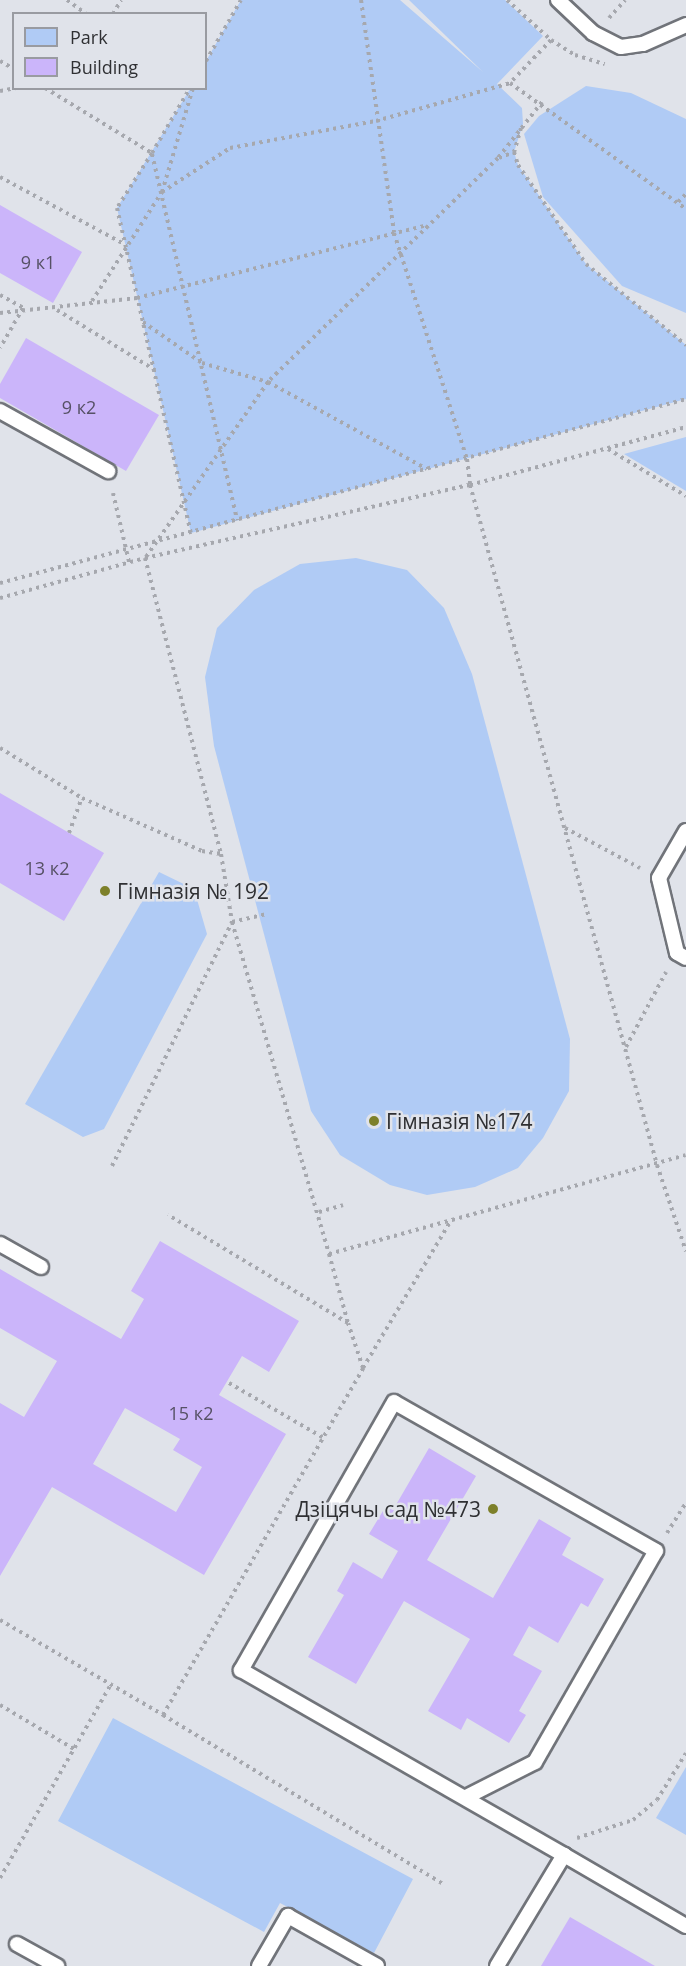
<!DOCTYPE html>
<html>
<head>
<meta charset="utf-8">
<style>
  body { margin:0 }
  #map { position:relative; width:686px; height:1966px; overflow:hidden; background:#e0e3ea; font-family:"Open Sans",sans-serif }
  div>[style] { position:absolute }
  .green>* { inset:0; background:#b0cbf5 }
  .building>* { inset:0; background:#cbb5fa }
  .path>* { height:4px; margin-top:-2px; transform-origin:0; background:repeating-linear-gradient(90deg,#a6a8ae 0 3px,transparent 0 7.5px) }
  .roads { filter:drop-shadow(2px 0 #71747a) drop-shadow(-2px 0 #71747a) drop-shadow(0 2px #71747a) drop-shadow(0 -2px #71747a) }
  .lane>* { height:14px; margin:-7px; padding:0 7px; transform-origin:7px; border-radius:7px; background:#fff }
  .dots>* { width:16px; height:16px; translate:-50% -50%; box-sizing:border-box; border:3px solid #e0e3ea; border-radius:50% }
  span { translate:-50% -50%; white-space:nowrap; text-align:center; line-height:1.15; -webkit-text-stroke:5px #e0e3ea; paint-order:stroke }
  .number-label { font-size:18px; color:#565165 }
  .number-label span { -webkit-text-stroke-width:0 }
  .poi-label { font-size:21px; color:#2f3033 }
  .left { translate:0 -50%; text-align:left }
  .right { translate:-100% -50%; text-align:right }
  .legend { position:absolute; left:12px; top:12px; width:195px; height:78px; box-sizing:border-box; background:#e0e3ea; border:2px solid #999ba1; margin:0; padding:8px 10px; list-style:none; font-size:18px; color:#2f3033 }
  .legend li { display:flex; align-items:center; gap:12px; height:30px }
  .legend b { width:30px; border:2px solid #999ba1 }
</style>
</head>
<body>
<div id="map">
  <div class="green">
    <i style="clip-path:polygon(241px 0,400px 0,483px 72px,409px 0,505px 0,543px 36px,497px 84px,522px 108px,523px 124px,514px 152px,518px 165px,586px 264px,686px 345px,686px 399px,191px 533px,117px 208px,190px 89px,206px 88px,206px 61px)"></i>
    <i style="clip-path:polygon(586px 86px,631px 93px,686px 119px,686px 313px,622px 286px,543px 197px,524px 134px,539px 116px)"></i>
    <i style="clip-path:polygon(686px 437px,686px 491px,624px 454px)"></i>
    <i style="clip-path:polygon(356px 558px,407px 570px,444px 608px,472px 674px,570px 1039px,569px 1091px,543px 1138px,518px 1168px,475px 1187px,427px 1195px,390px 1185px,340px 1155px,311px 1111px,214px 746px,205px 677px,217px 628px,254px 590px,300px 564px)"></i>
    <i style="clip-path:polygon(159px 872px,194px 889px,207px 934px,104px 1129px,83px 1137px,25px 1104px)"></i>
    <i style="clip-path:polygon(113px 1718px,413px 1879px,374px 1953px,280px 1903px,264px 1932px,58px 1821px)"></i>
    <i style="clip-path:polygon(686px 1767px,686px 1835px,656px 1818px)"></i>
  </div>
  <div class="building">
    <i style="clip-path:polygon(0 205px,82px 252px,53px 303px,0 273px)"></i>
    <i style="clip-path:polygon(26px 338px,159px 415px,126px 471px,0 398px,0 384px)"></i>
    <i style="clip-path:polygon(0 793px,104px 853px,64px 921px,0 883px)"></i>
    <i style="clip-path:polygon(evenodd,160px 1241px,299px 1321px,269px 1372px,242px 1356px,219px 1395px,286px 1434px,204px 1575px,52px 1487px,0 1576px,0 1403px,24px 1417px,57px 1361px,0 1328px,0 1269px,121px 1339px,144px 1299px,131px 1291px,160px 1241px,125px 1408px,180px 1439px,173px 1450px,202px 1467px,176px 1512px,93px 1464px,125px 1408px)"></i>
    <i style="clip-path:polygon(429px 1448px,476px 1476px,427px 1560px,493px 1598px,539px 1519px,571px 1538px,562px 1555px,604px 1579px,588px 1607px,581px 1603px,558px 1643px,529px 1626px,513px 1655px,542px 1671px,519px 1711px,526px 1715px,509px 1743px,467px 1718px,461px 1730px,428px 1711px,470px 1639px,404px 1601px,356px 1684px,308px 1657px,344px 1595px,337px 1591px,353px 1562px,382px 1579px,398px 1551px,369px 1534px,386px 1506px,393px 1510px)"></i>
    <i style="clip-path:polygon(570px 1917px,655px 1966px,541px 1966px)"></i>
  </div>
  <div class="path">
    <i style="left:67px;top:0;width:24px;rotate:36deg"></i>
    <i style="left:361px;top:0;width:235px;rotate:81.9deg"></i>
    <i style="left:394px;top:233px;width:237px;rotate:72.1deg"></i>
    <i style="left:467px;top:459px;width:26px;rotate:83deg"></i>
    <i style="left:470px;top:485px;width:705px;rotate:74.62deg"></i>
    <i style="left:657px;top:1165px;width:91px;rotate:71.4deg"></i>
    <i style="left:507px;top:0;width:59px;rotate:42.3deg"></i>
    <i style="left:551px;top:40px;width:28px;rotate:32deg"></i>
    <i style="left:575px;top:55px;width:31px;rotate:17deg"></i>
    <i style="left:113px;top:14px;width:16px;rotate:-60deg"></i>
    <i style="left:609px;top:18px;width:24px;rotate:-48deg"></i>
    <i style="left:551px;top:40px;width:59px;rotate:133.6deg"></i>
    <i style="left:510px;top:83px;width:216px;rotate:35.6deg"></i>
    <i style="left:0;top:61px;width:16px;rotate:30deg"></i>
    <i style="left:206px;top:61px;width:70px;rotate:-60.2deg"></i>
    <i style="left:45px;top:88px;width:125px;rotate:31.3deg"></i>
    <i style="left:152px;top:153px;width:75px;rotate:-59.7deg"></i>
    <i style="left:0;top:91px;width:16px;rotate:-11deg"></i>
    <i style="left:542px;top:102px;width:71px;rotate:128.2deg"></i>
    <i style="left:498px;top:158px;width:321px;rotate:135.8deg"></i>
    <i style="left:268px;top:382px;width:215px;rotate:124.9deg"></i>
    <i style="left:145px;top:558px;width:306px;rotate:75.6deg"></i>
    <i style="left:221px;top:854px;width:69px;rotate:80.8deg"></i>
    <i style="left:232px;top:922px;width:346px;rotate:73.7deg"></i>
    <i style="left:329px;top:1254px;width:370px;rotate:-15.5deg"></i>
    <i style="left:521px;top:128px;width:25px;rotate:106deg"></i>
    <i style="left:514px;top:152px;width:14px;rotate:73deg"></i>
    <i style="left:518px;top:165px;width:120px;rotate:55.5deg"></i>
    <i style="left:586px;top:264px;width:129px;rotate:39deg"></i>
    <i style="left:152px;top:153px;width:65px;rotate:122.5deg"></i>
    <i style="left:117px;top:208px;width:333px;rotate:77.2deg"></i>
    <i style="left:152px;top:154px;width:376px;rotate:76.9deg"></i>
    <i style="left:499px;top:158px;width:16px;rotate:-22deg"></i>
    <i style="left:0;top:177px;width:141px;rotate:28.4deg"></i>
    <i style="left:162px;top:192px;width:81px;rotate:-32.9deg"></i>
    <i style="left:230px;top:148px;width:148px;rotate:-10.5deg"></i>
    <i style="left:376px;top:121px;width:139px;rotate:-15.8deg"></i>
    <i style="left:678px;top:202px;width:11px;rotate:-45deg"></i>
    <i style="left:0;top:295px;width:26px;rotate:29deg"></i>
    <i style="left:23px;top:308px;width:46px;rotate:119.9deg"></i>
    <i style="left:92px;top:301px;width:130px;rotate:-57.3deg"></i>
    <i style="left:162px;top:192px;width:109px;rotate:-73.4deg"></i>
    <i style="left:57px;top:310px;width:115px;rotate:31.5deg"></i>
    <i style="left:0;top:313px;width:138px;rotate:-6.2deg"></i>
    <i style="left:137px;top:298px;width:296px;rotate:-14.1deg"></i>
    <i style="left:143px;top:322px;width:72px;rotate:34.8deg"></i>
    <i style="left:202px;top:363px;width:69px;rotate:16.1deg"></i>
    <i style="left:268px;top:382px;width:181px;rotate:28.7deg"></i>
    <i style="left:608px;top:449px;width:91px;rotate:31.1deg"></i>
    <i style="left:113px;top:493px;width:71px;rotate:76.9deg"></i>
    <i style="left:0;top:583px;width:710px;rotate:-15.01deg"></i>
    <i style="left:0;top:598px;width:150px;rotate:-15.4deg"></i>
    <i style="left:145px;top:558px;width:333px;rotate:-12.7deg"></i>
    <i style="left:470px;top:485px;width:224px;rotate:-15deg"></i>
    <i style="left:0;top:748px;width:96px;rotate:31.4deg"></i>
    <i style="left:82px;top:798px;width:131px;rotate:23.8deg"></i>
    <i style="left:202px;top:851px;width:19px;rotate:9deg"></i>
    <i style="left:565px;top:828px;width:85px;rotate:28.1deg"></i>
    <i style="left:69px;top:833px;width:37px;rotate:-70deg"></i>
    <i style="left:626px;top:1047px;width:85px;rotate:-61.9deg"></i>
    <i style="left:112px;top:1166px;width:272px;rotate:-63.8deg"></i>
    <i style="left:232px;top:922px;width:35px;rotate:-13deg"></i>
    <i style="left:319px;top:1212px;width:25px;rotate:-16deg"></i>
    <i style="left:329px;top:1254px;width:72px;rotate:74.6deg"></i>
    <i style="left:363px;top:1368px;width:170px;rotate:-59.2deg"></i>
    <i style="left:229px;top:1383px;width:108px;rotate:30.1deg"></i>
    <i style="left:667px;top:1533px;width:36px;rotate:-58deg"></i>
    <i style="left:0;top:1620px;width:189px;rotate:30.2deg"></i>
    <i style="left:163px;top:1715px;width:401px;rotate:-60deg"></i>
    <i style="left:363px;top:1368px;width:47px;rotate:-108.4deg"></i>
    <i style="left:348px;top:1323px;width:210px;rotate:-149deg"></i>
    <i style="left:0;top:1705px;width:86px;rotate:30.7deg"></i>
    <i style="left:163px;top:1715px;width:327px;rotate:31.1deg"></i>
    <i style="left:577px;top:1838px;width:59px;rotate:-17.8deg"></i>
    <i style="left:633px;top:1820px;width:31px;rotate:-40deg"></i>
    <i style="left:657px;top:1800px;width:55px;rotate:-58.3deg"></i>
    <i style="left:0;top:1878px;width:224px;rotate:-60.2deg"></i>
  </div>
  <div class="roads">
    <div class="lane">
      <i style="left:558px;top:0;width:48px;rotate:43.3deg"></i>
      <i style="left:593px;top:33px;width:31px;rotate:27deg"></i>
      <i style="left:621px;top:47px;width:22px;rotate:-8deg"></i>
      <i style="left:643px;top:44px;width:47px;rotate:-23.8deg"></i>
      <i style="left:0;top:411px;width:124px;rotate:29.1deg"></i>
      <i style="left:686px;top:831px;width:54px;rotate:119.9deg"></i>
      <i style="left:659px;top:878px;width:77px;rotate:76.5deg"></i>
      <i style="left:677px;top:953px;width:10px;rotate:29deg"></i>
      <i style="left:0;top:1244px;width:47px;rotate:29.3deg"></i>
      <i style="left:466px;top:1797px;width:77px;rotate:-26.9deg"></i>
      <i style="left:535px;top:1762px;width:243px;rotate:-60.2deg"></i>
      <i style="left:656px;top:1551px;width:301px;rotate:-150.4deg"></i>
      <i style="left:394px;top:1402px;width:309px;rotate:119.7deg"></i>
      <i style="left:241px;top:1670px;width:372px;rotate:29.8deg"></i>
      <i style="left:17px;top:1944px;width:46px;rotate:28.8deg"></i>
      <i style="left:259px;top:1966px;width:58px;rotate:-59.9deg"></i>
      <i style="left:288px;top:1916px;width:102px;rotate:29.3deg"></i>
      <i style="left:497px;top:1966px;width:130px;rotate:-58.9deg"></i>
      <i style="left:564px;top:1855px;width:141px;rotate:30.2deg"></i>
    </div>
  </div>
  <div class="dots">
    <i style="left:105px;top:891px;background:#7d802a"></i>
    <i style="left:374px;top:1121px;background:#7d802a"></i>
    <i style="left:493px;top:1509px;background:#7d802a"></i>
  </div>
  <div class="number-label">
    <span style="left:38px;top:262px">9 к1</span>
    <span style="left:79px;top:407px">9 к2</span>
    <span style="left:47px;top:868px">13 к2</span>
    <span style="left:191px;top:1413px">15 к2</span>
  </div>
  <div class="poi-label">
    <span class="left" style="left:117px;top:891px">Гімназія № 192</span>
    <span class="left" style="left:386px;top:1121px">Гімназія №174</span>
    <span class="right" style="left:481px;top:1509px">Дзіцячы сад №473</span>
  </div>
  <ul class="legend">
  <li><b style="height:16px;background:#b0cbf5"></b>Park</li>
  <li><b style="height:16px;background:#cbb5fa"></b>Building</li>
  </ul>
</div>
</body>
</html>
